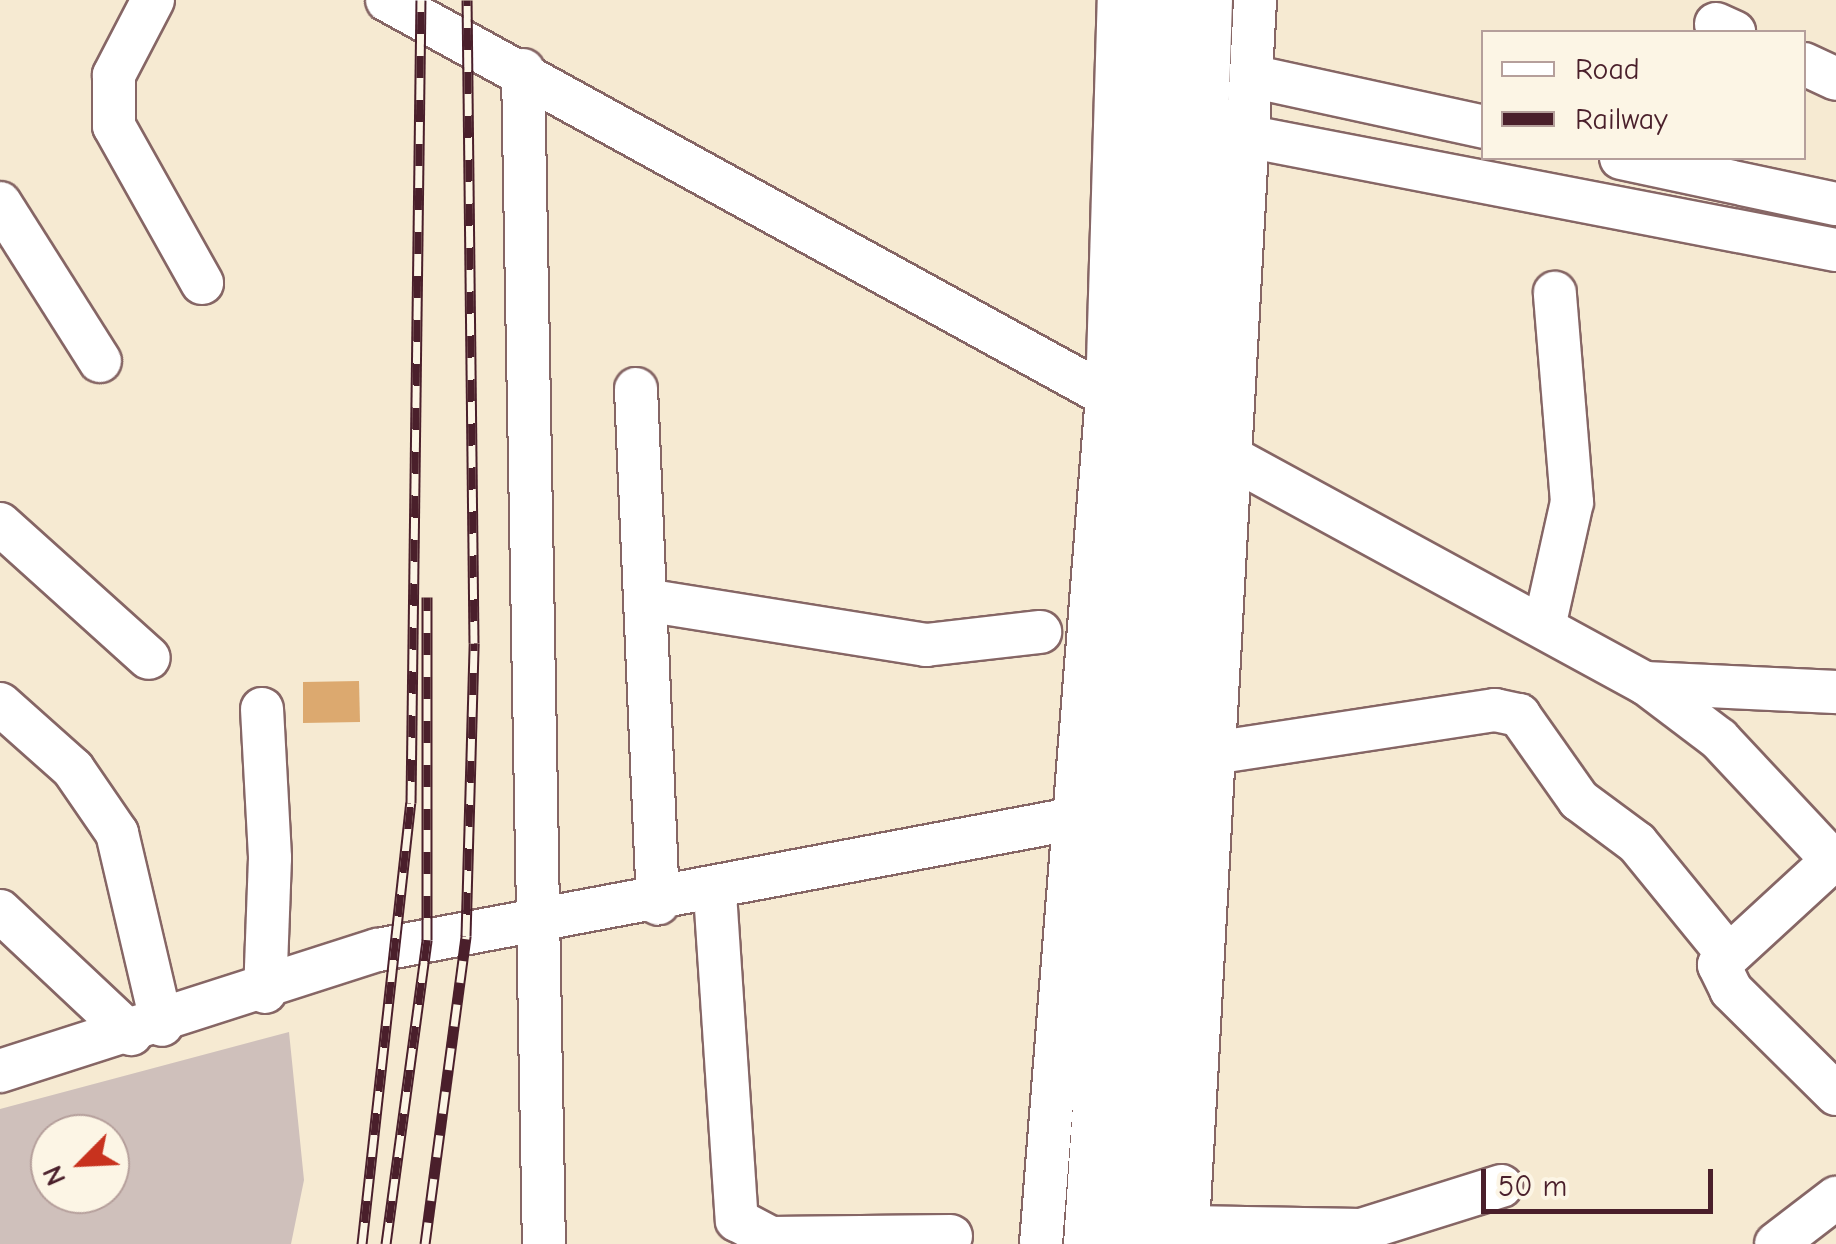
<!DOCTYPE html>
<html>
<head>
<meta charset="utf-8">
<style>
  body { margin:0 }
  #map { position:relative; width:1836px; height:1244px; overflow:hidden; background:#f6ead2; font-family:"Comic Neue",sans-serif }
  div>[style] { position:absolute }
  .industrial>* { inset:0; background:#cfc0bb }
  .building>* { inset:0; background:#dca96f }
  .roads { filter:drop-shadow(2px 0 #866665) drop-shadow(-2px 0 #866665) drop-shadow(0 2px #866665) drop-shadow(0 -2px #866665) }
  .minor>* { height:42px; margin:-21px; padding:0 21px; transform-origin:21px; border-radius:21px; background:#fff }
  .highway>* { height:55px; margin:-27.5px; padding:0 27.5px; transform-origin:27.5px; border-radius:27.5px; background:#fff }
  .rail>* { height:11px; margin-top:-5.5px; transform-origin:0; background:repeating-linear-gradient(90deg,#fcf5e5 0 22px,#4a1f2b 0 44px); box-sizing:border-box; border-block:2px solid #4a1f2b }
  span { translate:-50% -50%; white-space:nowrap; text-align:center; line-height:1.15; -webkit-text-stroke:8px #fcf5e5; paint-order:stroke }
  .legend { position:absolute; left:1481px; top:30px; width:325px; height:130px; box-sizing:border-box; background:#fcf5e5; border:2px solid #b59f9b; margin:0; padding:12px 18px; list-style:none; font-size:30px; color:#4a1f2b }
  .legend li { display:flex; align-items:center; gap:20px; height:50px }
  .legend b { width:50px; border:2px solid #b59f9b }
  .north { position:absolute; left:30px; top:1114px; width:100px; height:100px; box-sizing:border-box; background:#fcf5e5; border:2px solid #b59f9b; border-radius:50%; rotate:246deg; font-size:28px; font-weight:700; line-height:40px; text-align:center; color:#4a1f2b }
  .north::after { content:''; display:block; margin:auto; width:35px; height:45px; background:#c8321e; clip-path:polygon(50% 0,100% 100%,50% 72%,0 100%) }
  .scale { position:absolute; left:1481px; top:1169px; width:232px; height:45px; box-sizing:border-box; border:5px solid #4a1f2b; border-top:0; padding-left:12px; font-size:30px; line-height:35px; white-space:nowrap; color:#4a1f2b; -webkit-text-stroke:8px #fcf5e5; paint-order:stroke }
</style>
</head>
<body>
<div id="map">
  <div class="industrial">
    <i style="clip-path:polygon(evenodd,289px 1032px,304px 1180px,291px 1244px,0 1244px,0 1109px,289px 1032px,50px 1134px,110px 1134px,110px 1194px,50px 1194px,50px 1134px)"></i>
  </div>
  <div class="building">
    <i style="clip-path:polygon(359px 681px,360px 722px,303px 723px,303px 682px)"></i>
  </div>
  <div class="roads">
    <div class="minor">
      <i style="left:153px;top:0;width:85px;rotate:117.5deg"></i>
      <i style="left:114px;top:75px;width:51px;rotate:90deg"></i>
      <i style="left:114px;top:126px;width:180px;rotate:60.7deg"></i>
      <i style="left:387px;top:0;width:828px;rotate:28.79deg"></i>
      <i style="left:1716px;top:24px;width:20px;rotate:24deg"></i>
      <i style="left:1804px;top:64px;width:35px;rotate:25deg"></i>
      <i style="left:523px;top:70px;width:1174px;rotate:88.98deg"></i>
      <i style="left:1255px;top:77px;width:234px;rotate:12.3deg"></i>
      <i style="left:1251px;top:137px;width:596px;rotate:10.93deg"></i>
      <i style="left:1621px;top:158px;width:220px;rotate:12.1deg"></i>
      <i style="left:0;top:203px;width:187px;rotate:57.7deg"></i>
      <i style="left:636px;top:389px;width:515px;rotate:87.55deg"></i>
      <i style="left:1221px;top:452px;width:483px;rotate:28.6deg"></i>
      <i style="left:1645px;top:683px;width:93px;rotate:37.1deg"></i>
      <i style="left:1719px;top:739px;width:171px;rotate:46.9deg"></i>
      <i style="left:0;top:524px;width:200px;rotate:42deg"></i>
      <i style="left:645px;top:600px;width:285px;rotate:9.1deg"></i>
      <i style="left:926px;top:645px;width:115px;rotate:-6.5deg"></i>
      <i style="left:1544px;top:627px;width:128px;rotate:-77.4deg"></i>
      <i style="left:1572px;top:502px;width:210px;rotate:-94.7deg"></i>
      <i style="left:1645px;top:683px;width:191px;rotate:2.7deg"></i>
      <i style="left:0;top:704px;width:98px;rotate:41.7deg"></i>
      <i style="left:73px;top:769px;width:78px;rotate:55.5deg"></i>
      <i style="left:117px;top:833px;width:197px;rotate:76.8deg"></i>
      <i style="left:262px;top:709px;width:149px;rotate:86.9deg"></i>
      <i style="left:270px;top:858px;width:134px;rotate:92.1deg"></i>
      <i style="left:1213px;top:753px;width:285px;rotate:-8.7deg"></i>
      <i style="left:1495px;top:710px;width:25px;rotate:12deg"></i>
      <i style="left:1519px;top:715px;width:104px;rotate:54.8deg"></i>
      <i style="left:1579px;top:800px;width:72px;rotate:36.6deg"></i>
      <i style="left:1637px;top:843px;width:141px;rotate:50.8deg"></i>
      <i style="left:1833px;top:860px;width:155px;rotate:137.4deg"></i>
      <i style="left:1719px;top:965px;width:28px;rotate:64deg"></i>
      <i style="left:1731px;top:990px;width:148px;rotate:44.7deg"></i>
      <i style="left:715px;top:893px;width:328px;rotate:86.2deg"></i>
      <i style="left:737px;top:1220px;width:38px;rotate:28deg"></i>
      <i style="left:771px;top:1238px;width:180px;rotate:-0.6deg"></i>
      <i style="left:0;top:911px;width:180px;rotate:43.2deg"></i>
      <i style="left:0;top:1071px;width:397px;rotate:-17.8deg"></i>
      <i style="left:378px;top:950px;width:705px;rotate:-10.7deg"></i>
      <i style="left:1188px;top:1227px;width:173px;rotate:1deg"></i>
      <i style="left:1361px;top:1230px;width:147px;rotate:-17.4deg"></i>
      <i style="left:1041px;top:1244px;width:851px;rotate:-85.55deg"></i>
      <i style="left:1107px;top:396px;width:396px;rotate:-88.3deg"></i>
      <i style="left:1187px;top:1244px;width:1246px;rotate:-86.87deg"></i>
      <i style="left:1776px;top:1244px;width:76px;rotate:-37.5deg"></i>
    </div>
    <div class="highway">
      <i style="left:1091px;top:1244px;width:730px;rotate:-86.31deg"></i>
      <i style="left:1138px;top:516px;width:516px;rotate:-87.67deg"></i>
      <i style="left:1142px;top:1244px;width:768px;rotate:-86.49deg"></i>
      <i style="left:1189px;top:477px;width:477px;rotate:-88.2deg"></i>
    </div>
  </div>
  <div class="rail">
    <i style="left:362px;top:1244px;width:444px;rotate:-83.7deg"></i>
    <i style="left:411px;top:803px;width:803px;rotate:-89.29deg"></i>
    <i style="left:386px;top:1244px;width:307px;rotate:-82.3deg"></i>
    <i style="left:427px;top:940px;width:343px;rotate:-90deg"></i>
    <i style="left:425px;top:1244px;width:311px;rotate:-82.4deg"></i>
    <i style="left:466px;top:936px;width:293px;rotate:-88.4deg"></i>
    <i style="left:474px;top:643px;width:643px;rotate:-90.62deg"></i>
  </div>
  <ul class="legend">
  <li><b style="height:12px;background:#fff"></b>Road</li>
  <li><b style="height:12px;background:#4a1f2b"></b>Railway</li>
  </ul>
  <div class="north">N</div>
  <div class="scale">50 m</div>
</div>
</body>
</html>
